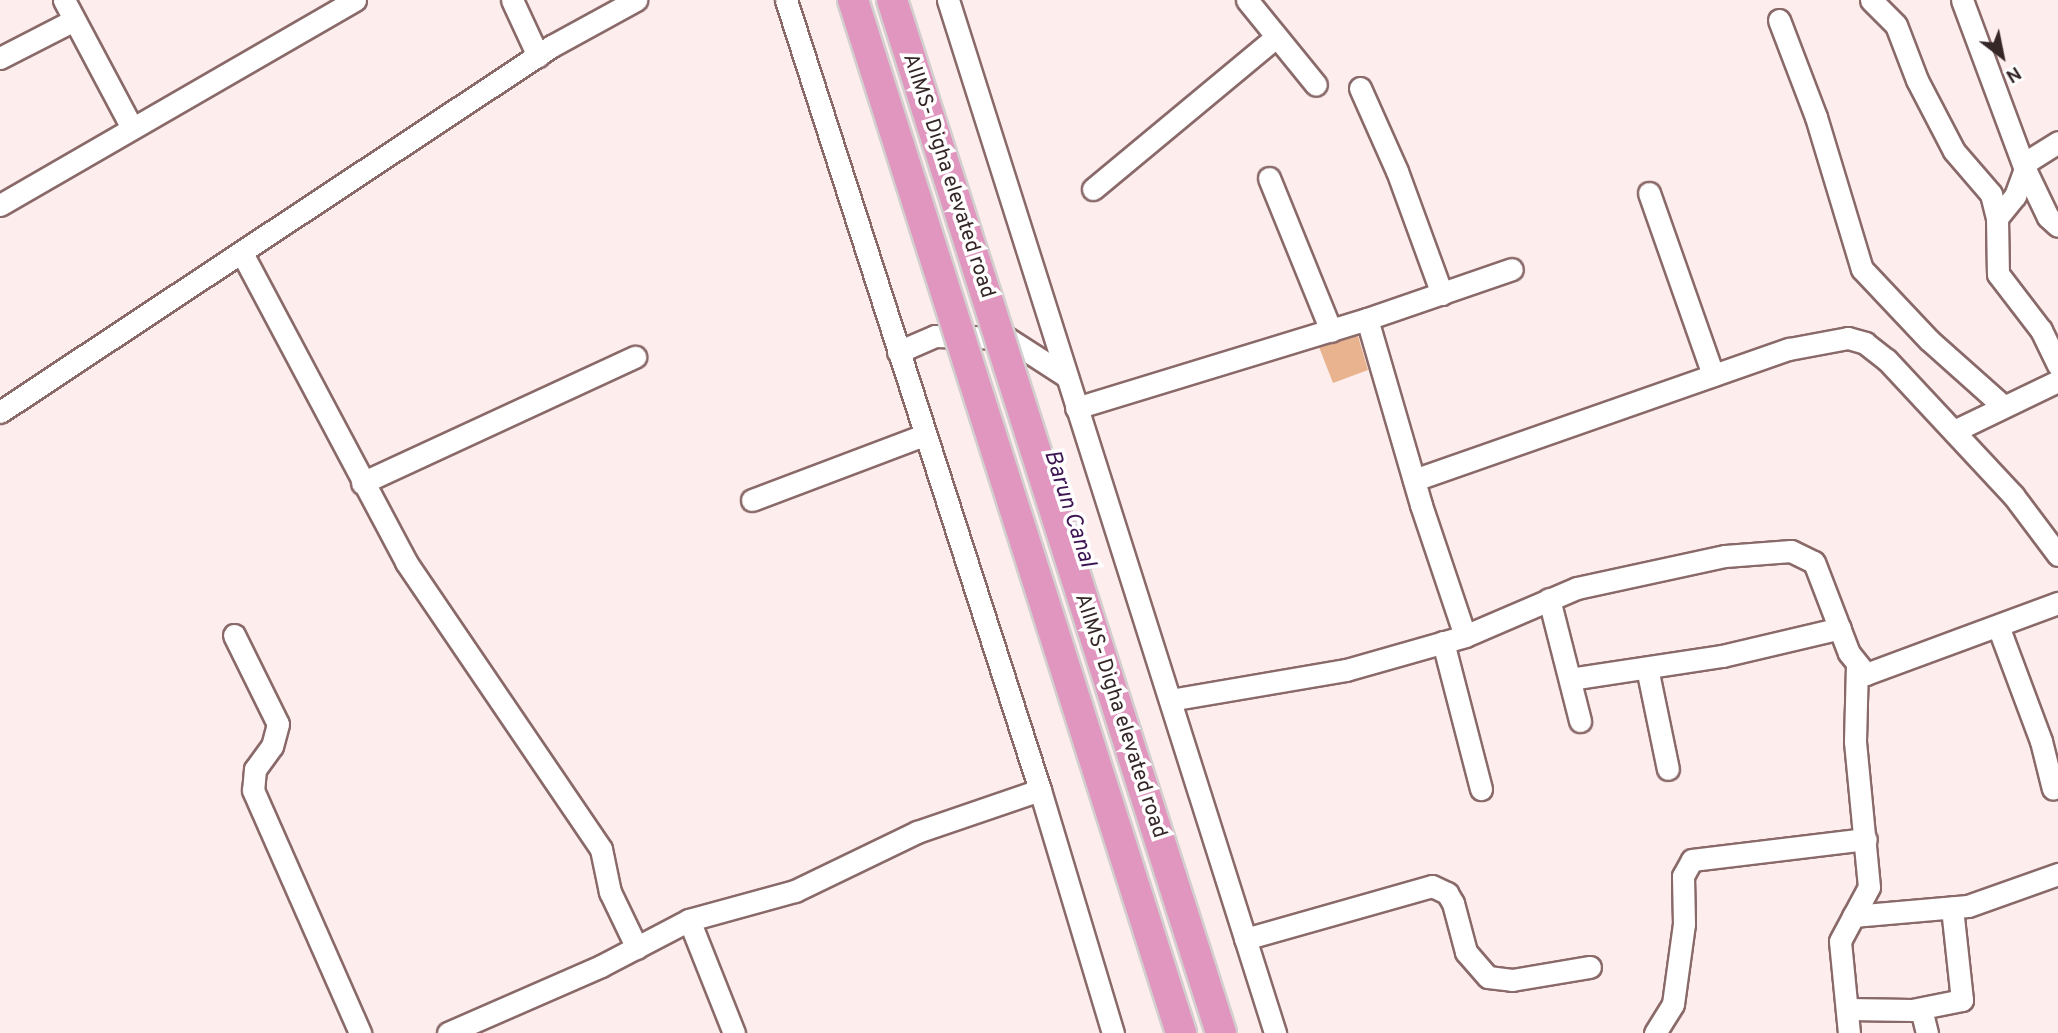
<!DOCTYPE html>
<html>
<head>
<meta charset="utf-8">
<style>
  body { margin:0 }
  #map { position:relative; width:2058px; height:1033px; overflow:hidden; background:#fdeeed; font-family:Overpass,sans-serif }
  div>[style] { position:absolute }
  .building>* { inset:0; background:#eab38f }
  .roads { filter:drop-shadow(2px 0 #8a6969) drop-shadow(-2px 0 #8a6969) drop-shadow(0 2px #8a6969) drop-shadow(0 -2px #8a6969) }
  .minor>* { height:21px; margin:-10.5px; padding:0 10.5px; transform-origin:10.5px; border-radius:10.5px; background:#fff }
  .bridges { filter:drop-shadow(2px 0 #d3cfcf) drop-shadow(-2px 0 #d3cfcf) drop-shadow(0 2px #d3cfcf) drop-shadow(0 -2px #d3cfcf) }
  .highway-bridge>* { height:30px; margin:-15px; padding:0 15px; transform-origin:15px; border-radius:15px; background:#e196bf }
  span { translate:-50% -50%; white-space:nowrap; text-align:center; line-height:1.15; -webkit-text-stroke:7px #fff; paint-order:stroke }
  .street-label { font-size:21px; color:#352727 }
  .water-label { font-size:23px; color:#3d1452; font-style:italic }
  .north { position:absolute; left:1967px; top:21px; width:70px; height:70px; -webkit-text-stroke:5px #fff; paint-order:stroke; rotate:148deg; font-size:19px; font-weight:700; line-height:28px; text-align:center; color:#352727 }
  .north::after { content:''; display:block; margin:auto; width:24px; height:32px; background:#352727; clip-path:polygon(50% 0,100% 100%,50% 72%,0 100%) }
</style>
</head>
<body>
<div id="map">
  <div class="building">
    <i style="clip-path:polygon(1358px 336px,1368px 370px,1333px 383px,1319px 347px)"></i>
  </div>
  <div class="roads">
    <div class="minor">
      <i style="left:64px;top:0;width:143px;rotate:62deg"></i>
      <i style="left:512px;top:0;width:62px;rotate:65.1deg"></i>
      <i style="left:786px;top:0;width:830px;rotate:72.18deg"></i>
      <i style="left:1040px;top:790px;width:254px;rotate:73.3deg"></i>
      <i style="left:948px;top:0;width:1084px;rotate:72.43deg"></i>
      <i style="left:1247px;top:0;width:109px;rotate:50.9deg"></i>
      <i style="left:1871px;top:0;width:35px;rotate:45deg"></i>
      <i style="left:1896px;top:25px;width:59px;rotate:69.1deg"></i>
      <i style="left:1917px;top:80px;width:80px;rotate:62.5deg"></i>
      <i style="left:1954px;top:151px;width:57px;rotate:49.3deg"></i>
      <i style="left:1991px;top:194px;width:25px;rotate:76deg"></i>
      <i style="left:1997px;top:218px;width:56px;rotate:89deg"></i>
      <i style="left:1998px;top:274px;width:71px;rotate:52.5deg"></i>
      <i style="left:2041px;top:330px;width:39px;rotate:64deg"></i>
      <i style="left:1962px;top:0;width:178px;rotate:69.6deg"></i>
      <i style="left:2024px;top:167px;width:55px;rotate:64.4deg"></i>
      <i style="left:2048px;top:217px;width:13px;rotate:42deg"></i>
      <i style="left:1779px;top:20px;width:104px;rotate:69.1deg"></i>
      <i style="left:1816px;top:117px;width:159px;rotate:73.2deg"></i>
      <i style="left:1862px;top:269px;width:98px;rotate:46.7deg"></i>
      <i style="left:1929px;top:340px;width:99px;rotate:41.7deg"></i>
      <i style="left:0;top:58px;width:83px;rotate:-27.2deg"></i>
      <i style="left:1360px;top:88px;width:91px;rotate:66deg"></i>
      <i style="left:1397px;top:171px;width:131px;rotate:69.9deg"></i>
      <i style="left:1269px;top:178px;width:165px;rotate:67.9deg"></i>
      <i style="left:1093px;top:189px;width:236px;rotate:-39.7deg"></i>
      <i style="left:1649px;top:193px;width:193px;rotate:70.6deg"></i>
      <i style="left:0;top:205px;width:410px;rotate:-30deg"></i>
      <i style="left:1997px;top:218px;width:28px;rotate:-51deg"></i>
      <i style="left:2015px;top:196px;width:37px;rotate:-70deg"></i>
      <i style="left:2028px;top:161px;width:36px;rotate:-32deg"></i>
      <i style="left:243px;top:255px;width:348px;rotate:62deg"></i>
      <i style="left:406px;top:562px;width:347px;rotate:55.8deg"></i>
      <i style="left:601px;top:849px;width:44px;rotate:78.2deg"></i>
      <i style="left:610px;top:892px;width:62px;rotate:64.3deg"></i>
      <i style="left:1367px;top:319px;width:194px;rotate:73.8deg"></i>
      <i style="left:1421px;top:505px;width:138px;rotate:71.4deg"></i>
      <i style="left:898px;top:352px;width:40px;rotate:-23.4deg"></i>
      <i style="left:935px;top:336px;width:72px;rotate:1.6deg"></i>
      <i style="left:1007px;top:338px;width:70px;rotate:32.8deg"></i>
      <i style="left:1076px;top:408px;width:304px;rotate:-17deg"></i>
      <i style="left:1367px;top:319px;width:153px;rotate:-19deg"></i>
      <i style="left:0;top:412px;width:662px;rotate:-33.55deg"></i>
      <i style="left:552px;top:46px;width:96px;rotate:-28.7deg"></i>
      <i style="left:1954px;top:431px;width:115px;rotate:-25.7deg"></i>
      <i style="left:1414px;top:480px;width:397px;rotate:-19.3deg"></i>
      <i style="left:1789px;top:349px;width:60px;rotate:-10.6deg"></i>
      <i style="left:1848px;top:338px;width:18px;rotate:16deg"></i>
      <i style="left:1865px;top:343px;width:28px;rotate:38deg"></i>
      <i style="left:1887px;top:360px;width:185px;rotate:47deg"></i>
      <i style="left:2013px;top:495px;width:75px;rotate:53.1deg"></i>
      <i style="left:362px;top:483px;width:301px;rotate:-24.8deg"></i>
      <i style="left:752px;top:500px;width:184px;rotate:-20.7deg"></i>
      <i style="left:1549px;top:599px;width:126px;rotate:75.7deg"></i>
      <i style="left:1998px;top:626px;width:123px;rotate:69.5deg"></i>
      <i style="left:2041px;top:741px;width:49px;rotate:76deg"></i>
      <i style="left:234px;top:635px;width:99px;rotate:63.7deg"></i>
      <i style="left:278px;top:724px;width:23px;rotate:105deg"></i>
      <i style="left:272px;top:746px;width:29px;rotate:126deg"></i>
      <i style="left:255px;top:769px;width:21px;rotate:95deg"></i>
      <i style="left:253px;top:790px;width:266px;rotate:66.2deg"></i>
      <i style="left:1443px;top:642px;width:152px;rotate:75.5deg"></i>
      <i style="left:1647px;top:668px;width:103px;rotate:78.3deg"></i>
      <i style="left:1570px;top:679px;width:154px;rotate:-8.6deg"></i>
      <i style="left:1722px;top:656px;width:121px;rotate:-13.3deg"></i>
      <i style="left:1170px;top:700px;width:179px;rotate:-9.7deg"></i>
      <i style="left:1346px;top:670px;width:124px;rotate:-15.9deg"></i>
      <i style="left:1465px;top:636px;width:122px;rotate:-23.2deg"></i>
      <i style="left:1577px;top:588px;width:151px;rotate:-12.2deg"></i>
      <i style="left:1725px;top:556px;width:66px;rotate:-4.3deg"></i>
      <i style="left:1791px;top:551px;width:25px;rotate:26deg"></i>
      <i style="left:1814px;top:562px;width:97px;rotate:69deg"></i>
      <i style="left:1849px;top:653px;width:27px;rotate:51deg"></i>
      <i style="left:1866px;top:674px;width:205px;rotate:-20.3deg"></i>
      <i style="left:1853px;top:916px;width:115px;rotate:-5deg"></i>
      <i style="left:1968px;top:906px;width:96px;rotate:-19.6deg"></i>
      <i style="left:689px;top:920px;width:122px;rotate:68.3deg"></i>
      <i style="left:1245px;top:939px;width:194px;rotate:-15.8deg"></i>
      <i style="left:1432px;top:886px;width:17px;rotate:25deg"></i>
      <i style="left:1447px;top:893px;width:12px;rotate:59deg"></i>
      <i style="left:1453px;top:903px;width:51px;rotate:75.1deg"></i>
      <i style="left:1466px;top:952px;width:33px;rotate:49deg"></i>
      <i style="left:1488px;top:977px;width:24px;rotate:7deg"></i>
      <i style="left:1512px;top:980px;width:79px;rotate:-9.5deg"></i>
      <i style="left:1848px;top:1009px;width:64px;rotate:0.9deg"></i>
      <i style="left:1912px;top:1010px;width:51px;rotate:-11.3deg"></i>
      <i style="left:1962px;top:1000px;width:93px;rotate:-96.2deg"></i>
      <i style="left:1921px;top:1009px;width:25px;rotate:76deg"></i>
      <i style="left:448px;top:1033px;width:167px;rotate:-23.6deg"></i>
      <i style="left:601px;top:966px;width:99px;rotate:-27.6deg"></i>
      <i style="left:689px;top:920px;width:110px;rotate:-15.3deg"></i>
      <i style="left:795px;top:891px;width:136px;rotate:-25.8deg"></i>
      <i style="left:917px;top:832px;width:130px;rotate:-18.9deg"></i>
      <i style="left:1655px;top:1033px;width:34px;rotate:-58deg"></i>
      <i style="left:1673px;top:1004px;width:81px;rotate:-82.2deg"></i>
      <i style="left:1684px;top:924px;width:48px;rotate:-91.2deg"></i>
      <i style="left:1683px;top:876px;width:18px;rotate:-61deg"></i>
      <i style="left:1692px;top:860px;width:175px;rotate:-6.9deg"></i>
      <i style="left:1849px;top:1033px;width:92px;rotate:-95.6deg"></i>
      <i style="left:1840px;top:941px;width:61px;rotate:-61.8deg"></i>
      <i style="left:1869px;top:887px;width:147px;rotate:-95.5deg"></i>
      <i style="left:1855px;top:741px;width:75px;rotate:-88.5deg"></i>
    </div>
  </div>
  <div class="bridges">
    <div class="highway-bridge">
      <i style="left:853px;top:0;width:1084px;rotate:72.38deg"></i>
      <i style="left:892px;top:0;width:1084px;rotate:72.33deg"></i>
    </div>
  </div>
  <div class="street-label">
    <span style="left:948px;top:176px;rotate:72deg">AIIMS- Digha elevated road</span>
    <span style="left:1120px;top:716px;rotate:72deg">AIIMS- Digha elevated road</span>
  </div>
  <div class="water-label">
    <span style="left:1068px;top:509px;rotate:72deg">Barun Canal</span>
  </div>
  <div class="north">N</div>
</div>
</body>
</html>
